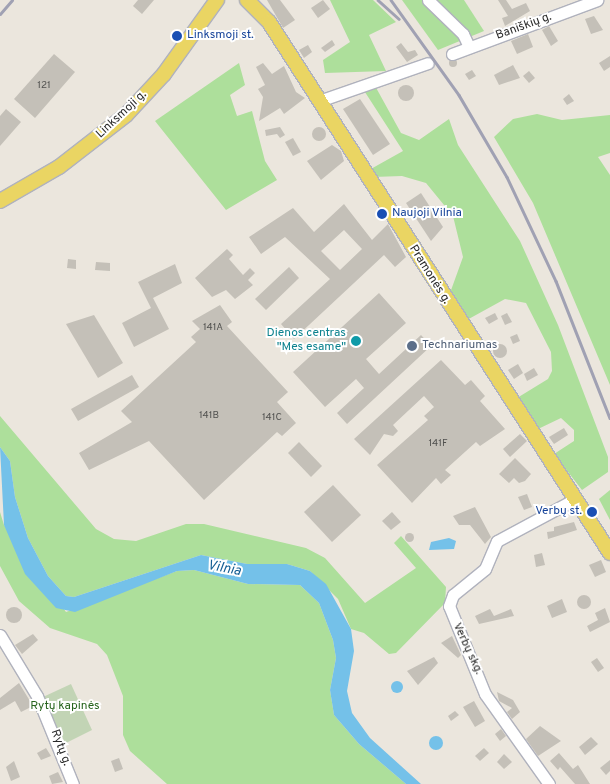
<!DOCTYPE html>
<html>
<head>
<meta charset="utf-8">
<style>
  body { margin:0 }
  #map { position:relative; width:610px; height:784px; overflow:hidden; background:#ebe6dd; font-family:Overpass,sans-serif }
  div>[style] { position:absolute }
  .green>* { inset:0; background:#addf9b }
  .cemetery>* { inset:0; background:#c2d4b5 }
  .water>* { inset:0; background:#74c1e9 }
  .round { border-radius:50% }
  .building>* { inset:0; background:#c4c0b8 }
  .roads { filter:drop-shadow(1px 0 #b0b2bd) drop-shadow(-1px 0 #b0b2bd) drop-shadow(0 1px #b0b2bd) drop-shadow(0 -1px #b0b2bd) }
  .minor>* { height:11px; margin:-5.5px; padding:0 5.5px; transform-origin:5.5px; border-radius:5.5px; background:#fff }
  .major>* { height:14px; margin:-7px; padding:0 7px; transform-origin:7px; border-radius:7px; background:#ead563 }
  .rail>* { height:2.5px; margin:-1.25px; padding:0 1.25px; transform-origin:1.25px; border-radius:1.25px; background:#a0a1b3 }
  .dots>* { width:14px; height:14px; translate:-50% -50%; box-sizing:border-box; border:2px solid #fff; border-radius:50% }
  span { translate:-50% -50%; white-space:nowrap; text-align:center; line-height:1.15; -webkit-text-stroke:4px #fff; paint-order:stroke }
  .number-label { font-size:10px; color:#50504e }
  .number-label span { -webkit-text-stroke-width:0 }
  .street-label { font-size:12px; color:#2a2a2a }
  .transit-label { font-size:12px; color:#164399 }
  .left { translate:0 -50%; text-align:left }
  .right { translate:-100% -50%; text-align:right }
  .culture-label { font-size:12px; color:#0d838f }
  .service-label { font-size:12px; color:#4e5e75 }
  .park-label { font-size:12px; color:#27641d }
  .water-label { font-size:14px; color:#145e94; font-style:italic }
</style>
</head>
<body>
<div id="map">
  <div class="green">
    <i style="clip-path:polygon(330px 0,373px 0,396px 22px,369px 35px,386px 71px,325px 73px,323px 60px,350px 42px)"></i>
    <i style="clip-path:polygon(402px 0,464px 0,484px 31px,438px 50px)"></i>
    <i style="clip-path:polygon(239px 63px,245px 85px,230px 95px,237px 116px,252px 111px,265px 161px,277px 180px,226px 210px,155px 121px)"></i>
    <i style="clip-path:polygon(374px 84px,401px 133px,419px 140px,449px 119px,458px 145px,520px 241px,558px 325px,608px 457px,608px 472px,582px 490px,554px 454px,574px 441px,574px 430px,561px 418px,538px 429px,517px 398px,548px 379px,552px 371px,551px 352px,526px 303px,505px 299px,465px 321px,450px 293px,463px 257px,453px 216px,426px 183px,402px 176px,373px 177px,369px 170px,403px 151px,363px 89px)"></i>
    <i style="clip-path:polygon(537px 114px,562px 120px,610px 115px,610px 153px,598px 157px,610px 175px,610px 385px,533px 203px,494px 137px,513px 119px)"></i>
    <i style="clip-path:polygon(0 416px,96px 529px,114px 539px,136px 541px,186px 524px,204px 524px,306px 548px,325px 558px,365px 603px,416px 568px,394px 543px,401px 536px,446px 587px,445px 603px,396px 653px,389px 654px,364px 633px,351px 629px,338px 599px,310px 571px,287px 564px,247px 564px,201px 555px,74px 597px,66px 596px,48px 576px,28px 538px,15px 497px,10px 461px,0 447px)"></i>
    <i style="clip-path:polygon(610px 490px,610px 520px,599px 499px)"></i>
    <i style="clip-path:polygon(0 512px,4px 525px,66px 612px,177px 571px,194px 570px,248px 584px,300px 585px,319px 603px,333px 640px,336px 658px,330px 690px,334px 715px,359px 744px,406px 784px,167px 784px,130px 751px,123px 735px,123px 696px,107px 655px,97px 644px,50px 628px,19px 601px,0 566px)"></i>
  </div>
  <div class="cemetery">
    <i style="clip-path:polygon(71px 684px,92px 730px,64px 744px,43px 697px)"></i>
  </div>
  <div class="water">
    <i style="clip-path:polygon(0 447px,10px 461px,15px 497px,28px 538px,48px 576px,66px 596px,74px 597px,201px 555px,247px 564px,287px 564px,310px 571px,326px 584px,351px 629px,354px 651px,347px 691px,352px 713px,370px 738px,421px 784px,406px 784px,359px 744px,334px 715px,330px 690px,336px 658px,333px 640px,319px 603px,300px 585px,248px 584px,194px 570px,177px 571px,75px 612px,56px 608px,25px 574px,4px 525px)"></i>
    <i style="clip-path:polygon(449px 538px,456px 541px,454px 549px,429px 550px,431px 542px)"></i>
    <i class="round" style="left:391px;top:681px;width:12px;height:12px"></i>
    <i class="round" style="left:429px;top:736px;width:14px;height:14px"></i>
  </div>
  <div class="building">
    <i style="clip-path:polygon(138px 0,154px 0,142px 14px,133px 6px)"></i>
    <i style="clip-path:polygon(267px 0,280px 0,295px 20px,283px 28px)"></i>
    <i style="clip-path:polygon(323px 0,330px 9px,318px 18px,311px 8px)"></i>
    <i style="clip-path:polygon(498px 0,506px 0,512px 9px,526px 3px,530px 11px,505px 26px,502px 18px,508px 16px)"></i>
    <i style="clip-path:polygon(594px 16px,603px 30px,591px 34px,585px 19px)"></i>
    <i style="clip-path:polygon(549px 26px,558px 41px,551px 46px,542px 30px)"></i>
    <i style="clip-path:polygon(528px 34px,533px 47px,517px 54px,511px 41px)"></i>
    <i style="clip-path:polygon(332px 40px,335px 45px,325px 52px,321px 48px)"></i>
    <i style="clip-path:polygon(401px 43px,408px 52px,415px 50px,418px 55px,407px 62px,396px 47px)"></i>
    <i style="clip-path:polygon(308px 45px,312px 52px,304px 58px,299px 50px)"></i>
    <i style="clip-path:polygon(54px 54px,75px 72px,35px 118px,14px 99px)"></i>
    <i style="clip-path:polygon(610px 56px,610px 67px,604px 71px,599px 63px)"></i>
    <i class="round" style="left:449px;top:59px;width:8px;height:8px"></i>
    <i style="clip-path:polygon(263px 63px,272px 74px,284px 66px,296px 92px,305px 98px,284px 114px,280px 108px,259px 121px,263px 97px,258px 89px,265px 85px,256px 67px)"></i>
    <i style="clip-path:polygon(513px 65px,520px 78px,499px 85px,494px 75px)"></i>
    <i style="clip-path:polygon(472px 70px,476px 76px,469px 80px,465px 74px)"></i>
    <i style="clip-path:polygon(529px 71px,535px 78px,529px 83px,523px 76px)"></i>
    <i class="round" style="left:398px;top:85px;width:16px;height:16px"></i>
    <i style="clip-path:polygon(569px 94px,574px 101px,567px 105px,563px 99px)"></i>
    <i style="clip-path:polygon(360px 99px,390px 144px,373px 155px,343px 109px)"></i>
    <i style="clip-path:polygon(6px 109px,21px 122px,0 146px,0 116px)"></i>
    <i style="clip-path:polygon(280px 127px,285px 135px,280px 138px,277px 134px,266px 136px,265px 130px)"></i>
    <i class="round" style="left:312px;top:127px;width:14px;height:14px"></i>
    <i style="clip-path:polygon(293px 138px,301px 152px,293px 156px,285px 142px)"></i>
    <i style="clip-path:polygon(332px 145px,341px 151px,344px 161px,321px 180px,307px 161px)"></i>
    <i style="clip-path:polygon(421px 193px,443px 227px,431px 241px,406px 203px)"></i>
    <i style="clip-path:polygon(evenodd,344px 204px,372px 240px,388px 224px,406px 257px,395px 267px,384px 255px,294px 339px,281px 324px,330px 279px,285px 237px,261px 254px,249px 237px,293px 208px,314px 232px,344px 204px,344px 230px,362px 249px,340px 270px,321px 251px,344px 230px)"></i>
    <i style="clip-path:polygon(227px 249px,233px 255px,229px 259px,243px 275px,250px 268px,255px 273px,248px 280px,253px 285px,235px 299px,226px 290px,212px 297px,195px 278px)"></i>
    <i style="clip-path:polygon(68px 259px,76px 260px,76px 269px,67px 268px)"></i>
    <i style="clip-path:polygon(96px 262px,110px 263px,110px 271px,95px 270px)"></i>
    <i style="clip-path:polygon(175px 264px,182px 283px,153px 298px,169px 329px,134px 347px,122px 323px,151px 308px,138px 282px)"></i>
    <i style="clip-path:polygon(289px 267px,299px 278px,266px 310px,255px 299px)"></i>
    <i style="clip-path:polygon(379px 293px,406px 323px,366px 359px,379px 374px,421px 335px,431px 346px,347px 424px,337px 413px,364px 388px,356px 379px,325px 407px,293px 372px)"></i>
    <i style="clip-path:polygon(220px 305px,232px 322px,227px 326px,288px 392px,277px 402px,296px 423px,282px 436px,277px 432px,204px 500px,149px 441px,89px 470px,79px 453px,132px 422px,121px 411px,196px 342px,191px 337px,200px 329px,192px 321px)"></i>
    <i style="clip-path:polygon(495px 313px,498px 319px,489px 324px,485px 318px)"></i>
    <i style="clip-path:polygon(507px 313px,512px 322px,505px 325px,501px 316px)"></i>
    <i style="clip-path:polygon(94px 315px,123px 363px,98px 378px,66px 324px)"></i>
    <i style="clip-path:polygon(517px 334px,520px 341px,513px 344px,510px 337px)"></i>
    <i class="round" style="left:493px;top:344px;width:14px;height:14px"></i>
    <i style="clip-path:polygon(441px 360px,465px 385px,471px 380px,485px 396px,480px 401px,505px 429px,480px 446px,476px 442px,445px 470px,451px 475px,441px 484px,436px 478px,412px 503px,377px 465px,428px 420px,424px 416px,434px 407px,424px 396px,393px 425px,398px 431px,393px 436px,384px 434px,370px 455px,354px 439px)"></i>
    <i style="clip-path:polygon(518px 364px,523px 373px,514px 379px,508px 370px)"></i>
    <i style="clip-path:polygon(534px 368px,538px 375px,527px 381px,524px 374px)"></i>
    <i style="clip-path:polygon(132px 375px,139px 387px,78px 421px,71px 409px)"></i>
    <i style="clip-path:polygon(564px 428px,568px 435px,554px 444px,549px 437px)"></i>
    <i style="clip-path:polygon(520px 434px,527px 441px,510px 457px,503px 449px)"></i>
    <i style="clip-path:polygon(299px 442px,322px 466px,311px 477px,288px 453px)"></i>
    <i style="clip-path:polygon(515px 458px,531px 474px,525px 481px,519px 483px,514px 478px,509px 483px,499px 474px)"></i>
    <i style="clip-path:polygon(333px 485px,361px 515px,332px 542px,304px 512px)"></i>
    <i style="clip-path:polygon(527px 494px,532px 507px,524px 510px,518px 497px)"></i>
    <i style="clip-path:polygon(475px 507px,491px 537px,485px 544px,470px 525px,459px 525px,453px 516px)"></i>
    <i style="clip-path:polygon(392px 512px,401px 522px,391px 530px,382px 521px)"></i>
    <i style="clip-path:polygon(574px 522px,577px 530px,548px 539px,547px 532px,554px 531px,554px 527px)"></i>
    <i class="round" style="left:404.5px;top:532.5px;width:9px;height:9px"></i>
    <i style="clip-path:polygon(542px 553px,545px 565px,536px 567px,534px 555px)"></i>
    <i style="clip-path:polygon(601px 560px,606px 572px,595px 577px,589px 565px)"></i>
    <i class="round" style="left:577px;top:595px;width:14px;height:14px"></i>
    <i style="clip-path:polygon(562px 599px,567px 612px,552px 618px,547px 606px)"></i>
    <i class="round" style="left:6px;top:607px;width:16px;height:16px"></i>
    <i style="clip-path:polygon(605px 608px,610px 622px,590px 632px,587px 626px,598px 620px,595px 613px)"></i>
    <i style="clip-path:polygon(490px 609px,494px 616px,511px 609px,514px 616px,479px 624px,475px 616px)"></i>
    <i style="clip-path:polygon(33px 634px,38px 640px,22px 654px,15px 645px)"></i>
    <i style="clip-path:polygon(452px 636px,461px 655px,458px 658px,441px 643px)"></i>
    <i style="clip-path:polygon(434px 657px,438px 663px,418px 685px,407px 671px)"></i>
    <i style="clip-path:polygon(597px 658px,604px 668px,598px 672px,591px 662px)"></i>
    <i style="clip-path:polygon(19px 683px,33px 706px,21px 712px,15px 701px,0 710px,0 698px)"></i>
    <i style="clip-path:polygon(497px 692px,513px 700px,520px 712px,512px 719px,507px 712px,512px 708px,499px 701px)"></i>
    <i style="clip-path:polygon(474px 701px,485px 721px,475px 727px,463px 707px)"></i>
    <i style="clip-path:polygon(455px 711px,459px 715px,451px 721px,448px 716px)"></i>
    <i style="clip-path:polygon(540px 726px,561px 741px,538px 756px,526px 739px)"></i>
    <i style="clip-path:polygon(501px 729px,506px 736px,500px 741px,495px 734px)"></i>
    <i style="clip-path:polygon(591px 737px,598px 744px,585px 755px,579px 747px)"></i>
    <i style="clip-path:polygon(46px 748px,51px 756px,41px 760px,37px 753px)"></i>
    <i style="clip-path:polygon(484px 748px,489px 753px,480px 761px,475px 756px)"></i>
    <i style="clip-path:polygon(559px 753px,573px 769px,578px 765px,590px 784px,575px 784px,560px 767px,558px 770px,550px 761px)"></i>
    <i style="clip-path:polygon(504px 754px,512px 762px,504px 769px,497px 762px)"></i>
    <i style="clip-path:polygon(119px 758px,123px 769px,115px 772px,111px 761px)"></i>
    <i style="clip-path:polygon(610px 760px,610px 771px,606px 775px,600px 768px)"></i>
    <i style="clip-path:polygon(14px 761px,20px 777px,11px 781px,6px 767px)"></i>
    <i style="clip-path:polygon(58px 772px,63px 782px,52px 784px,49px 776px)"></i>
  </div>
  <div class="roads">
    <div class="minor">
      <i style="left:428px;top:0;width:49px;rotate:44.2deg"></i>
      <i style="left:463px;top:34px;width:14px;rotate:65deg"></i>
      <i style="left:452px;top:54px;width:155px;rotate:-20.4deg"></i>
      <i style="left:319px;top:101px;width:115px;rotate:-19.2deg"></i>
      <i style="left:0;top:635px;width:71px;rotate:58.8deg"></i>
      <i style="left:37px;top:696px;width:95px;rotate:67.8deg"></i>
      <i style="left:549px;top:784px;width:110px;rotate:-125.4deg"></i>
      <i style="left:485px;top:694px;width:95px;rotate:-112.2deg"></i>
      <i style="left:449px;top:606px;width:12px;rotate:-70deg"></i>
      <i style="left:453px;top:595px;width:41px;rotate:-39.1deg"></i>
      <i style="left:485px;top:569px;width:30px;rotate:-67deg"></i>
      <i style="left:497px;top:541px;width:89px;rotate:-28.3deg"></i>
    </div>
    <div class="major">
      <i style="left:247px;top:0;width:31px;rotate:45deg"></i>
      <i style="left:269px;top:22px;width:631px;rotate:57.29deg"></i>
      <i style="left:0;top:201px;width:68px;rotate:-30deg"></i>
      <i style="left:59px;top:167px;width:85px;rotate:-37.8deg"></i>
      <i style="left:126px;top:115px;width:56px;rotate:-47.2deg"></i>
      <i style="left:164px;top:74px;width:91px;rotate:-54.4deg"></i>
    </div>
  </div>
  <div class="rail">
    <i style="left:378px;top:0;width:28px;rotate:42deg"></i>
    <i style="left:391px;top:0;width:117px;rotate:54.4deg"></i>
    <i style="left:459px;top:95px;width:95px;rotate:59.7deg"></i>
    <i style="left:507px;top:177px;width:115px;rotate:64.8deg"></i>
    <i style="left:556px;top:281px;width:147px;rotate:68.5deg"></i>
    <i style="left:0;top:14px;width:18px;rotate:-49deg"></i>
  </div>
  <div class="dots">
    <i style="left:177px;top:36px;background:#1a4fb4"></i>
    <i style="left:382px;top:214px;background:#1a4fb4"></i>
    <i style="left:356px;top:341px;background:#0f9aa8"></i>
    <i style="left:412px;top:346px;background:#5c6f8a"></i>
    <i style="left:592px;top:512px;background:#1a4fb4"></i>
  </div>
  <div class="number-label">
    <span style="left:44px;top:86px">121</span>
    <span style="left:213px;top:328px">141A</span>
    <span style="left:209px;top:416px">141B</span>
    <span style="left:272px;top:418px">141C</span>
    <span style="left:438px;top:444px">141F</span>
  </div>
  <div class="street-label">
    <span style="left:524px;top:27px;rotate:-20deg">Baniškių g.</span>
    <span style="left:122px;top:115px;rotate:-43deg">Linksmoji g.</span>
    <span style="left:429px;top:275px;rotate:58deg">Pramonės g.</span>
    <span style="left:467px;top:649px;rotate:65deg">Verbų skg.</span>
    <span style="left:60px;top:748px;rotate:70deg">Rytų g.</span>
  </div>
  <div class="transit-label">
    <span class="left" style="left:187px;top:36px">Linksmoji st.</span>
    <span class="left" style="left:392px;top:214px">Naujoji Vilnia</span>
    <span class="right" style="left:582px;top:512px">Verbų st.</span>
  </div>
  <div class="culture-label">
    <span class="right" style="left:346px;top:341px">Dienos centras<br>"Mes esame"</span>
  </div>
  <div class="service-label">
    <span class="left" style="left:422px;top:346px">Technariumas</span>
  </div>
  <div class="park-label">
    <span style="left:65px;top:707px">Rytų kapinės</span>
  </div>
  <div class="water-label">
    <span style="left:224px;top:569px;rotate:11deg">Vilnia</span>
  </div>
</div>
</body>
</html>
